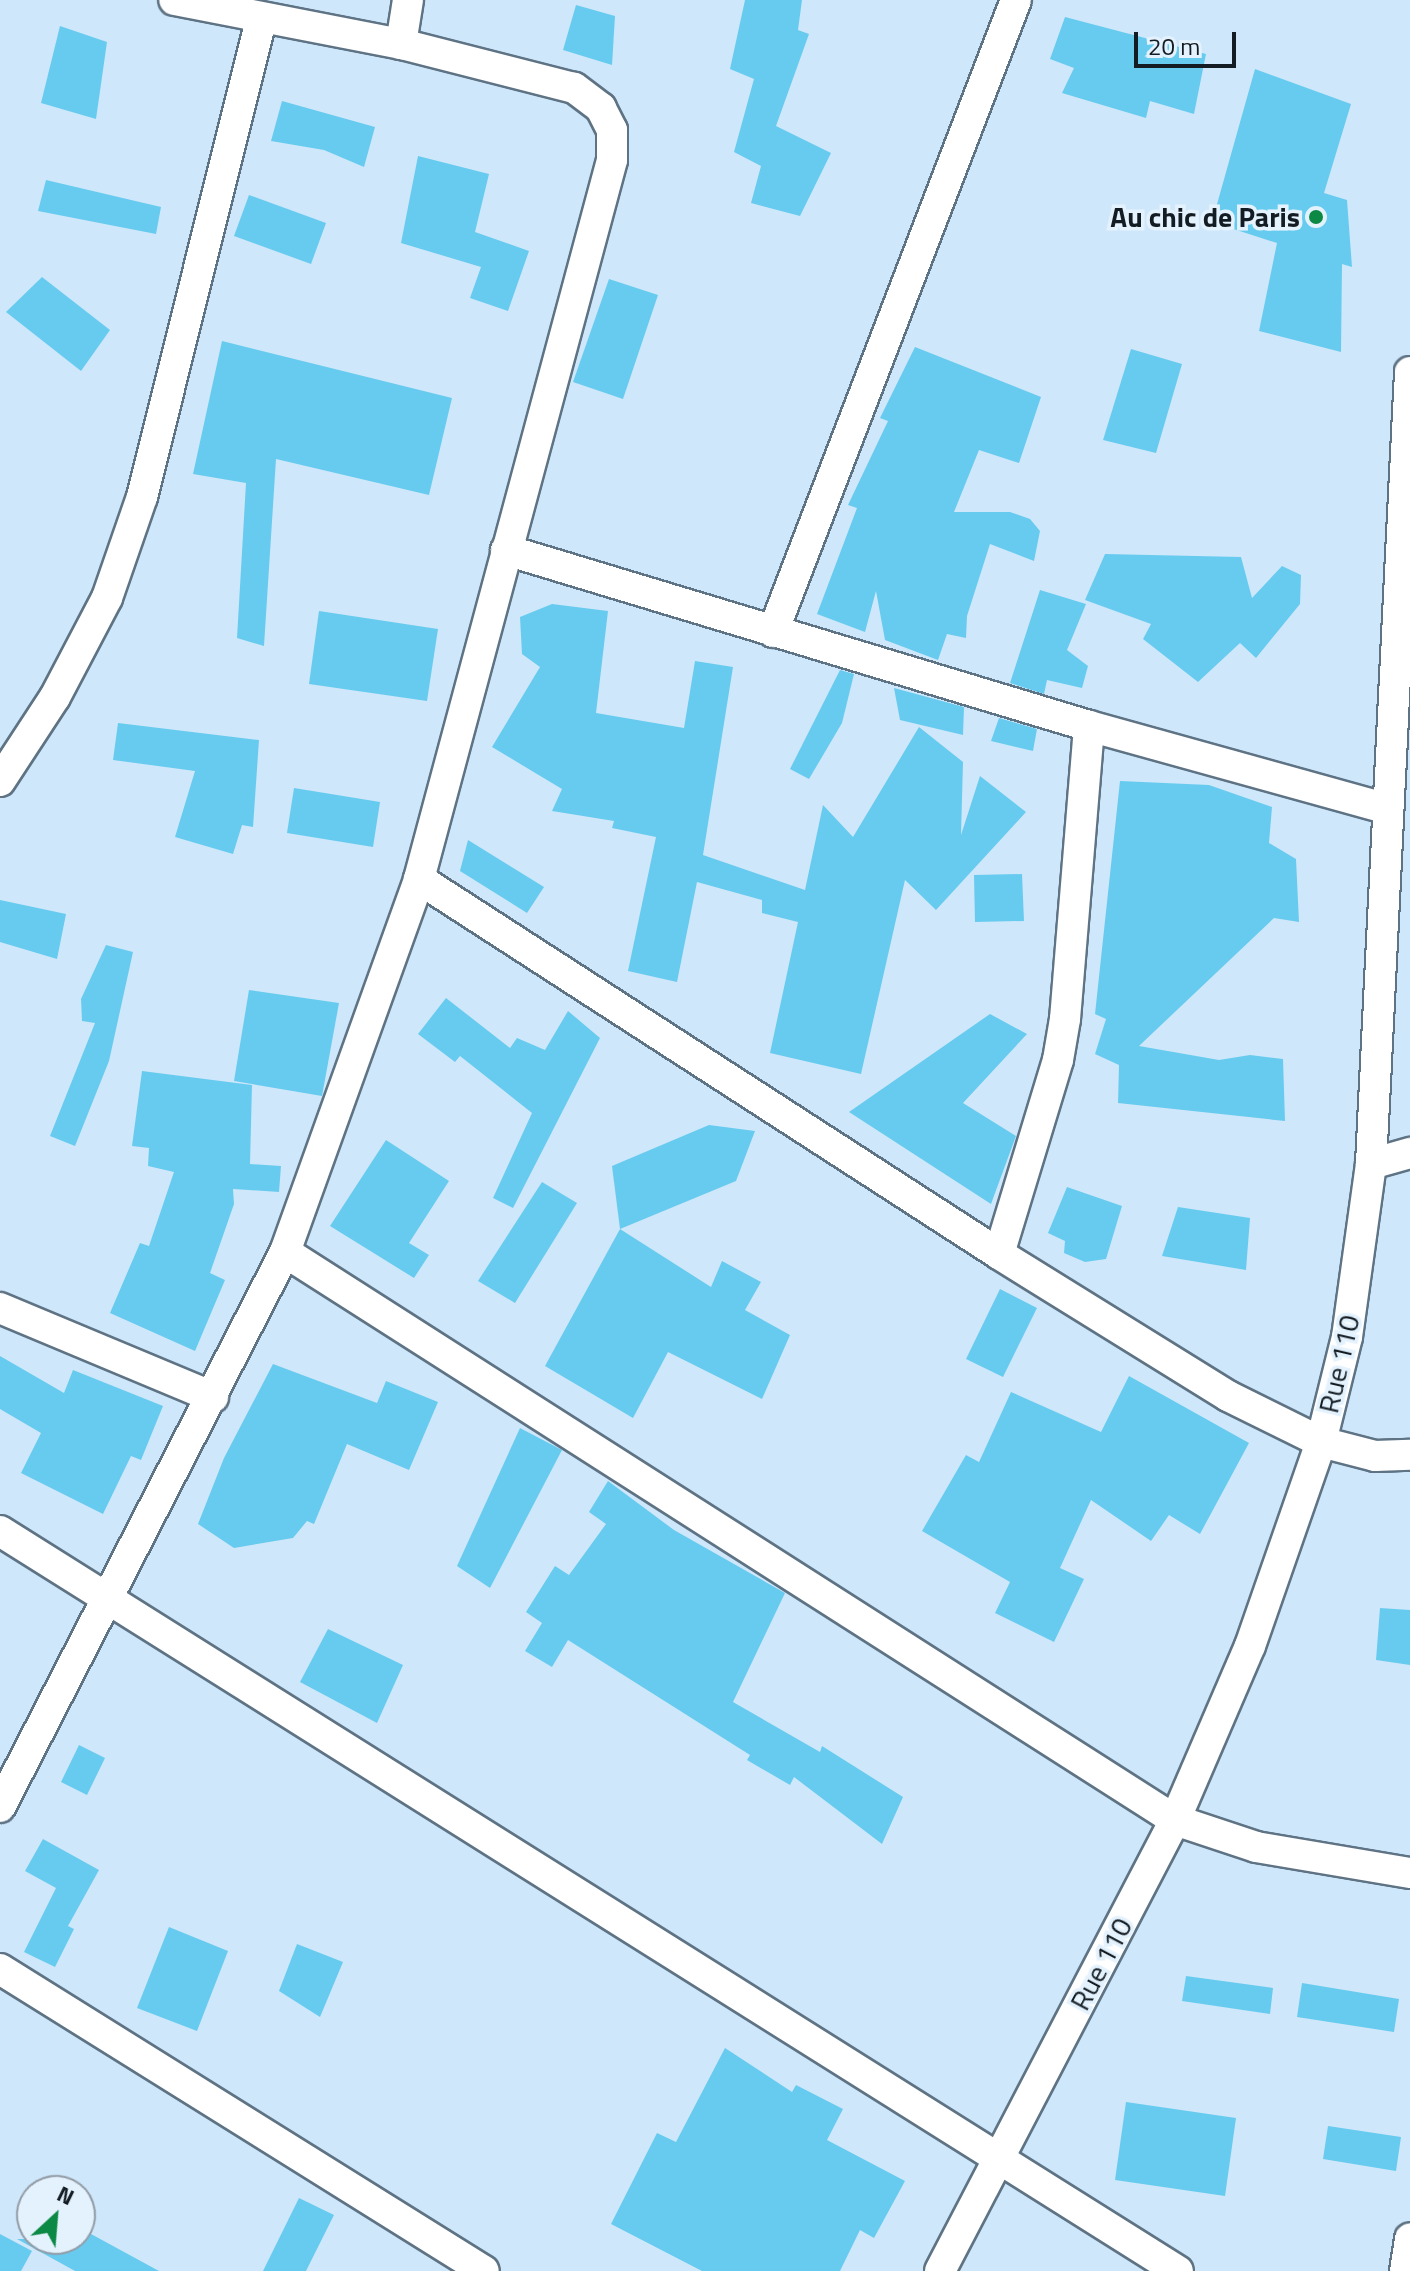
<!DOCTYPE html>
<html>
<head>
<meta charset="utf-8">
<style>
  body { margin:0 }
  #map { position:relative; width:1410px; height:2271px; overflow:hidden; background:#cfe7fa; font-family:"Titillium Web",sans-serif }
  div>[style] { position:absolute }
  .building>* { inset:0; background:#67cbef }
  .roads { filter:drop-shadow(2px 0 #5e7384) drop-shadow(-2px 0 #5e7384) drop-shadow(0 2px #5e7384) drop-shadow(0 -2px #5e7384) }
  .minor>* { height:30px; margin:-15px; padding:0 15px; transform-origin:15px; border-radius:15px; background:#fff }
  .dots>* { width:22px; height:22px; translate:-50% -50%; box-sizing:border-box; border:4px solid #e4f2fe; border-radius:50% }
  span { translate:-50% -50%; white-space:nowrap; text-align:center; line-height:1.15; -webkit-text-stroke:7px #e4f2fe; paint-order:stroke }
  .poi-label { font-size:28px; color:#141c23; font-weight:700 }
  .right { translate:-100% -50%; text-align:right }
  .street-label { font-size:28px; color:#141c23 }
  .north { position:absolute; left:16px; top:2175px; width:80px; height:80px; box-sizing:border-box; background:#e4f2fe; border:2px solid #919ca6; border-radius:50%; rotate:26deg; font-size:22px; font-weight:700; line-height:32px; text-align:center; color:#141c23 }
  .north::after { content:''; display:block; margin:auto; width:28px; height:36px; background:#0c8944; clip-path:polygon(50% 0,100% 100%,50% 72%,0 100%) }
  .scale { position:absolute; left:1134px; top:32px; width:102px; height:36px; box-sizing:border-box; border:4px solid #141c23; border-top:0; padding-left:10px; font-size:24px; line-height:28px; white-space:nowrap; color:#141c23; -webkit-text-stroke:6px #e4f2fe; paint-order:stroke }
</style>
</head>
<body>
<div id="map">
  <div class="building">
    <i style="clip-path:polygon(745px 0,802px 0,798px 30px,809px 34px,776px 126px,831px 153px,800px 216px,751px 203px,761px 166px,734px 152px,754px 79px,730px 69px)"></i>
    <i style="clip-path:polygon(576px 5px,615px 16px,612px 65px,563px 50px)"></i>
    <i style="clip-path:polygon(1065px 17px,1206px 54px,1194px 114px,1150px 101px,1146px 118px,1062px 93px,1074px 68px,1050px 59px)"></i>
    <i style="clip-path:polygon(60px 26px,107px 42px,96px 119px,41px 103px)"></i>
    <i style="clip-path:polygon(1255px 69px,1351px 104px,1324px 193px,1347px 200px,1352px 267px,1342px 264px,1341px 352px,1259px 331px,1277px 243px,1212px 222px)"></i>
    <i style="clip-path:polygon(282px 101px,375px 127px,364px 167px,324px 150px,271px 141px)"></i>
    <i style="clip-path:polygon(418px 156px,489px 174px,475px 232px,529px 251px,508px 311px,470px 298px,481px 267px,401px 243px)"></i>
    <i style="clip-path:polygon(46px 180px,161px 207px,156px 234px,38px 211px)"></i>
    <i style="clip-path:polygon(249px 195px,326px 223px,311px 264px,234px 236px)"></i>
    <i style="clip-path:polygon(42px 277px,110px 330px,81px 371px,6px 312px)"></i>
    <i style="clip-path:polygon(609px 279px,658px 295px,623px 399px,573px 382px)"></i>
    <i style="clip-path:polygon(222px 341px,452px 398px,429px 495px,276px 459px,264px 646px,237px 638px,246px 483px,193px 474px)"></i>
    <i style="clip-path:polygon(915px 347px,1041px 397px,1019px 463px,979px 450px,954px 512px,1010px 512px,1030px 519px,1040px 531px,1034px 561px,990px 544px,967px 616px,966px 638px,947px 634px,938px 660px,885px 640px,876px 591px,865px 632px,817px 614px,857px 508px,848px 505px,888px 421px,880px 418px)"></i>
    <i style="clip-path:polygon(1131px 349px,1182px 364px,1156px 453px,1103px 440px)"></i>
    <i style="clip-path:polygon(1105px 554px,1241px 557px,1252px 598px,1282px 566px,1301px 575px,1300px 604px,1256px 658px,1240px 643px,1198px 682px,1143px 639px,1151px 624px,1085px 600px)"></i>
    <i style="clip-path:polygon(1040px 590px,1086px 604px,1067px 650px,1088px 666px,1082px 688px,1047px 680px,1044px 694px,1010px 683px)"></i>
    <i style="clip-path:polygon(552px 604px,608px 611px,596px 713px,684px 728px,695px 661px,733px 667px,703px 855px,805px 890px,823px 805px,853px 837px,919px 727px,963px 762px,961px 835px,980px 776px,1026px 812px,936px 910px,905px 880px,861px 1074px,770px 1053px,798px 922px,762px 913px,762px 900px,697px 882px,677px 982px,628px 971px,656px 837px,612px 828px,614px 821px,552px 811px,562px 789px,492px 747px,540px 667px,522px 654px,520px 617px)"></i>
    <i style="clip-path:polygon(319px 611px,438px 629px,427px 701px,309px 684px)"></i>
    <i style="clip-path:polygon(840px 670px,854px 674px,842px 723px,809px 779px,790px 769px)"></i>
    <i style="clip-path:polygon(894px 688px,964px 707px,963px 735px,900px 720px)"></i>
    <i style="clip-path:polygon(999px 718px,1037px 729px,1033px 751px,991px 741px)"></i>
    <i style="clip-path:polygon(118px 723px,259px 740px,253px 827px,242px 825px,233px 854px,175px 837px,195px 771px,113px 760px)"></i>
    <i style="clip-path:polygon(1120px 781px,1209px 785px,1272px 807px,1269px 843px,1296px 859px,1299px 922px,1274px 918px,1139px 1046px,1219px 1060px,1250px 1055px,1283px 1059px,1285px 1121px,1118px 1103px,1119px 1065px,1095px 1054px,1106px 1019px,1095px 1014px)"></i>
    <i style="clip-path:polygon(294px 788px,380px 802px,373px 847px,287px 833px)"></i>
    <i style="clip-path:polygon(468px 840px,544px 887px,527px 913px,460px 871px)"></i>
    <i style="clip-path:polygon(1022px 874px,1024px 921px,975px 922px,974px 875px)"></i>
    <i style="clip-path:polygon(0 900px,66px 914px,57px 959px,0 942px)"></i>
    <i style="clip-path:polygon(106px 945px,133px 952px,109px 1061px,75px 1146px,50px 1136px,95px 1023px,82px 1021px,81px 999px)"></i>
    <i style="clip-path:polygon(249px 990px,339px 1003px,322px 1096px,234px 1081px)"></i>
    <i style="clip-path:polygon(446px 998px,510px 1048px,517px 1038px,545px 1050px,568px 1011px,600px 1038px,513px 1208px,493px 1198px,532px 1113px,460px 1056px,455px 1062px,418px 1034px)"></i>
    <i style="clip-path:polygon(990px 1014px,1027px 1034px,963px 1103px,1016px 1136px,991px 1204px,849px 1112px)"></i>
    <i style="clip-path:polygon(142px 1071px,252px 1085px,250px 1164px,281px 1166px,279px 1192px,233px 1189px,234px 1204px,210px 1273px,225px 1280px,195px 1351px,110px 1313px,140px 1243px,149px 1246px,174px 1172px,148px 1166px,149px 1148px,132px 1146px)"></i>
    <i style="clip-path:polygon(709px 1125px,755px 1131px,736px 1181px,620px 1229px,612px 1166px)"></i>
    <i style="clip-path:polygon(386px 1140px,449px 1181px,409px 1243px,429px 1255px,414px 1278px,330px 1226px)"></i>
    <i style="clip-path:polygon(542px 1182px,577px 1203px,515px 1303px,478px 1281px)"></i>
    <i style="clip-path:polygon(1067px 1187px,1122px 1206px,1106px 1259px,1085px 1262px,1064px 1253px,1065px 1241px,1048px 1233px)"></i>
    <i style="clip-path:polygon(1178px 1207px,1250px 1218px,1246px 1270px,1162px 1256px)"></i>
    <i style="clip-path:polygon(620px 1229px,711px 1287px,722px 1261px,761px 1282px,745px 1310px,790px 1335px,762px 1399px,668px 1352px,633px 1418px,545px 1366px)"></i>
    <i style="clip-path:polygon(1000px 1289px,1037px 1308px,1003px 1377px,966px 1359px)"></i>
    <i style="clip-path:polygon(0 1356px,64px 1393px,73px 1370px,163px 1406px,141px 1460px,131px 1456px,103px 1514px,21px 1473px,41px 1433px,0 1409px)"></i>
    <i style="clip-path:polygon(273px 1364px,377px 1403px,386px 1381px,438px 1402px,409px 1470px,347px 1444px,314px 1524px,307px 1521px,293px 1538px,234px 1548px,198px 1524px,224px 1458px)"></i>
    <i style="clip-path:polygon(1129px 1376px,1249px 1443px,1200px 1534px,1169px 1515px,1151px 1541px,1091px 1500px,1060px 1568px,1084px 1579px,1054px 1642px,995px 1613px,1010px 1582px,922px 1531px,966px 1455px,979px 1462px,1011px 1392px,1101px 1432px)"></i>
    <i style="clip-path:polygon(520px 1428px,562px 1450px,490px 1588px,457px 1566px)"></i>
    <i style="clip-path:polygon(608px 1481px,674px 1530px,785px 1593px,733px 1702px,820px 1752px,822px 1746px,903px 1797px,882px 1844px,794px 1777px,790px 1785px,747px 1760px,750px 1755px,568px 1640px,552px 1667px,525px 1651px,542px 1623px,526px 1612px,555px 1566px,569px 1575px,606px 1524px,589px 1512px)"></i>
    <i style="clip-path:polygon(1380px 1608px,1410px 1610px,1410px 1665px,1376px 1660px)"></i>
    <i style="clip-path:polygon(328px 1629px,403px 1665px,377px 1723px,300px 1682px)"></i>
    <i style="clip-path:polygon(79px 1745px,105px 1758px,87px 1795px,61px 1782px)"></i>
    <i style="clip-path:polygon(43px 1839px,99px 1870px,68px 1926px,74px 1929px,55px 1967px,24px 1952px,56px 1888px,25px 1871px)"></i>
    <i style="clip-path:polygon(169px 1927px,228px 1951px,197px 2031px,137px 2008px)"></i>
    <i style="clip-path:polygon(297px 1944px,343px 1962px,320px 2017px,279px 1991px)"></i>
    <i style="clip-path:polygon(1186px 1976px,1273px 1988px,1270px 2014px,1182px 2001px)"></i>
    <i style="clip-path:polygon(1302px 1983px,1399px 1999px,1394px 2032px,1297px 2017px)"></i>
    <i style="clip-path:polygon(725px 2048px,792px 2092px,796px 2085px,843px 2109px,827px 2140px,905px 2181px,874px 2238px,860px 2230px,840px 2271px,702px 2271px,611px 2224px,657px 2133px,676px 2142px)"></i>
    <i style="clip-path:polygon(1126px 2102px,1236px 2118px,1225px 2196px,1115px 2180px)"></i>
    <i style="clip-path:polygon(1328px 2126px,1401px 2137px,1396px 2171px,1323px 2159px)"></i>
    <i style="clip-path:polygon(299px 2198px,334px 2215px,306px 2271px,263px 2271px)"></i>
    <i style="clip-path:polygon(80px 2228px,159px 2271px,75px 2271px,17px 2239px,80px 2239px)"></i>
    <i style="clip-path:polygon(0 2234px,32px 2251px,21px 2271px,0 2271px)"></i>
  </div>
  <div class="roads">
    <div class="minor">
      <i style="left:401px;top:44px;width:45px;rotate:-81deg"></i>
      <i style="left:506px;top:550px;width:609px;rotate:16.8deg"></i>
      <i style="left:1089px;top:726px;width:310px;rotate:15.5deg"></i>
      <i style="left:773px;top:632px;width:677px;rotate:-68.97deg"></i>
      <i style="left:0;top:781px;width:100px;rotate:-56.8deg"></i>
      <i style="left:55px;top:697px;width:112px;rotate:-62.3deg"></i>
      <i style="left:107px;top:598px;width:107px;rotate:-70.9deg"></i>
      <i style="left:142px;top:497px;width:493px;rotate:-76deg"></i>
      <i style="left:419px;top:879px;width:691px;rotate:32.88deg"></i>
      <i style="left:999px;top:1254px;width:269px;rotate:31.8deg"></i>
      <i style="left:1228px;top:1396px;width:104px;rotate:26.3deg"></i>
      <i style="left:1321px;top:1442px;width:56px;rotate:14.5deg"></i>
      <i style="left:1375px;top:1456px;width:35px;rotate:-2deg"></i>
      <i style="left:1371px;top:1164px;width:41px;rotate:-15.8deg"></i>
      <i style="left:285px;top:1252px;width:1056px;rotate:32.55deg"></i>
      <i style="left:1175px;top:1820px;width:85px;rotate:18.4deg"></i>
      <i style="left:1256px;top:1847px;width:156px;rotate:9.6deg"></i>
      <i style="left:999px;top:1254px;width:203px;rotate:-73.1deg"></i>
      <i style="left:1058px;top:1060px;width:42px;rotate:-80.3deg"></i>
      <i style="left:1065px;top:1019px;width:294px;rotate:-85.3deg"></i>
      <i style="left:0;top:1308px;width:231px;rotate:22.7deg"></i>
      <i style="left:0;top:1531px;width:1391px;rotate:32.14deg"></i>
      <i style="left:0;top:1807px;width:624px;rotate:-62.82deg"></i>
      <i style="left:285px;top:1252px;width:396px;rotate:-70.2deg"></i>
      <i style="left:419px;top:879px;width:744px;rotate:-74.97deg"></i>
      <i style="left:612px;top:160px;width:30px;rotate:-90deg"></i>
      <i style="left:612px;top:130px;width:25px;rotate:-117deg"></i>
      <i style="left:601px;top:108px;width:34px;rotate:-143deg"></i>
      <i style="left:574px;top:88px;width:179px;rotate:-165.7deg"></i>
      <i style="left:401px;top:44px;width:231px;rotate:-169deg"></i>
      <i style="left:0;top:1969px;width:570px;rotate:31.96deg"></i>
      <i style="left:940px;top:2271px;width:509px;rotate:-62.48deg"></i>
      <i style="left:1175px;top:1820px;width:189px;rotate:-66.7deg"></i>
      <i style="left:1250px;top:1646px;width:216px;rotate:-70.8deg"></i>
      <i style="left:1321px;top:1442px;width:108px;rotate:-76.1deg"></i>
      <i style="left:1347px;top:1337px;width:175px;rotate:-82.1deg"></i>
      <i style="left:1371px;top:1164px;width:793px;rotate:-87.18deg"></i>
      <i style="left:1405px;top:2271px;width:33px;rotate:-81deg"></i>
    </div>
  </div>
  <div class="dots">
    <i style="left:1316px;top:217px;background:#0c8944"></i>
  </div>
  <div class="poi-label">
    <span class="right" style="left:1300px;top:217px">Au chic de Paris</span>
  </div>
  <div class="street-label">
    <span style="left:1339px;top:1364px;rotate:-77deg">Rue 110</span>
    <span style="left:1101px;top:1964px;rotate:-62deg">Rue 110</span>
  </div>
  <div class="north">N</div>
  <div class="scale">20 m</div>
</div>
</body>
</html>
